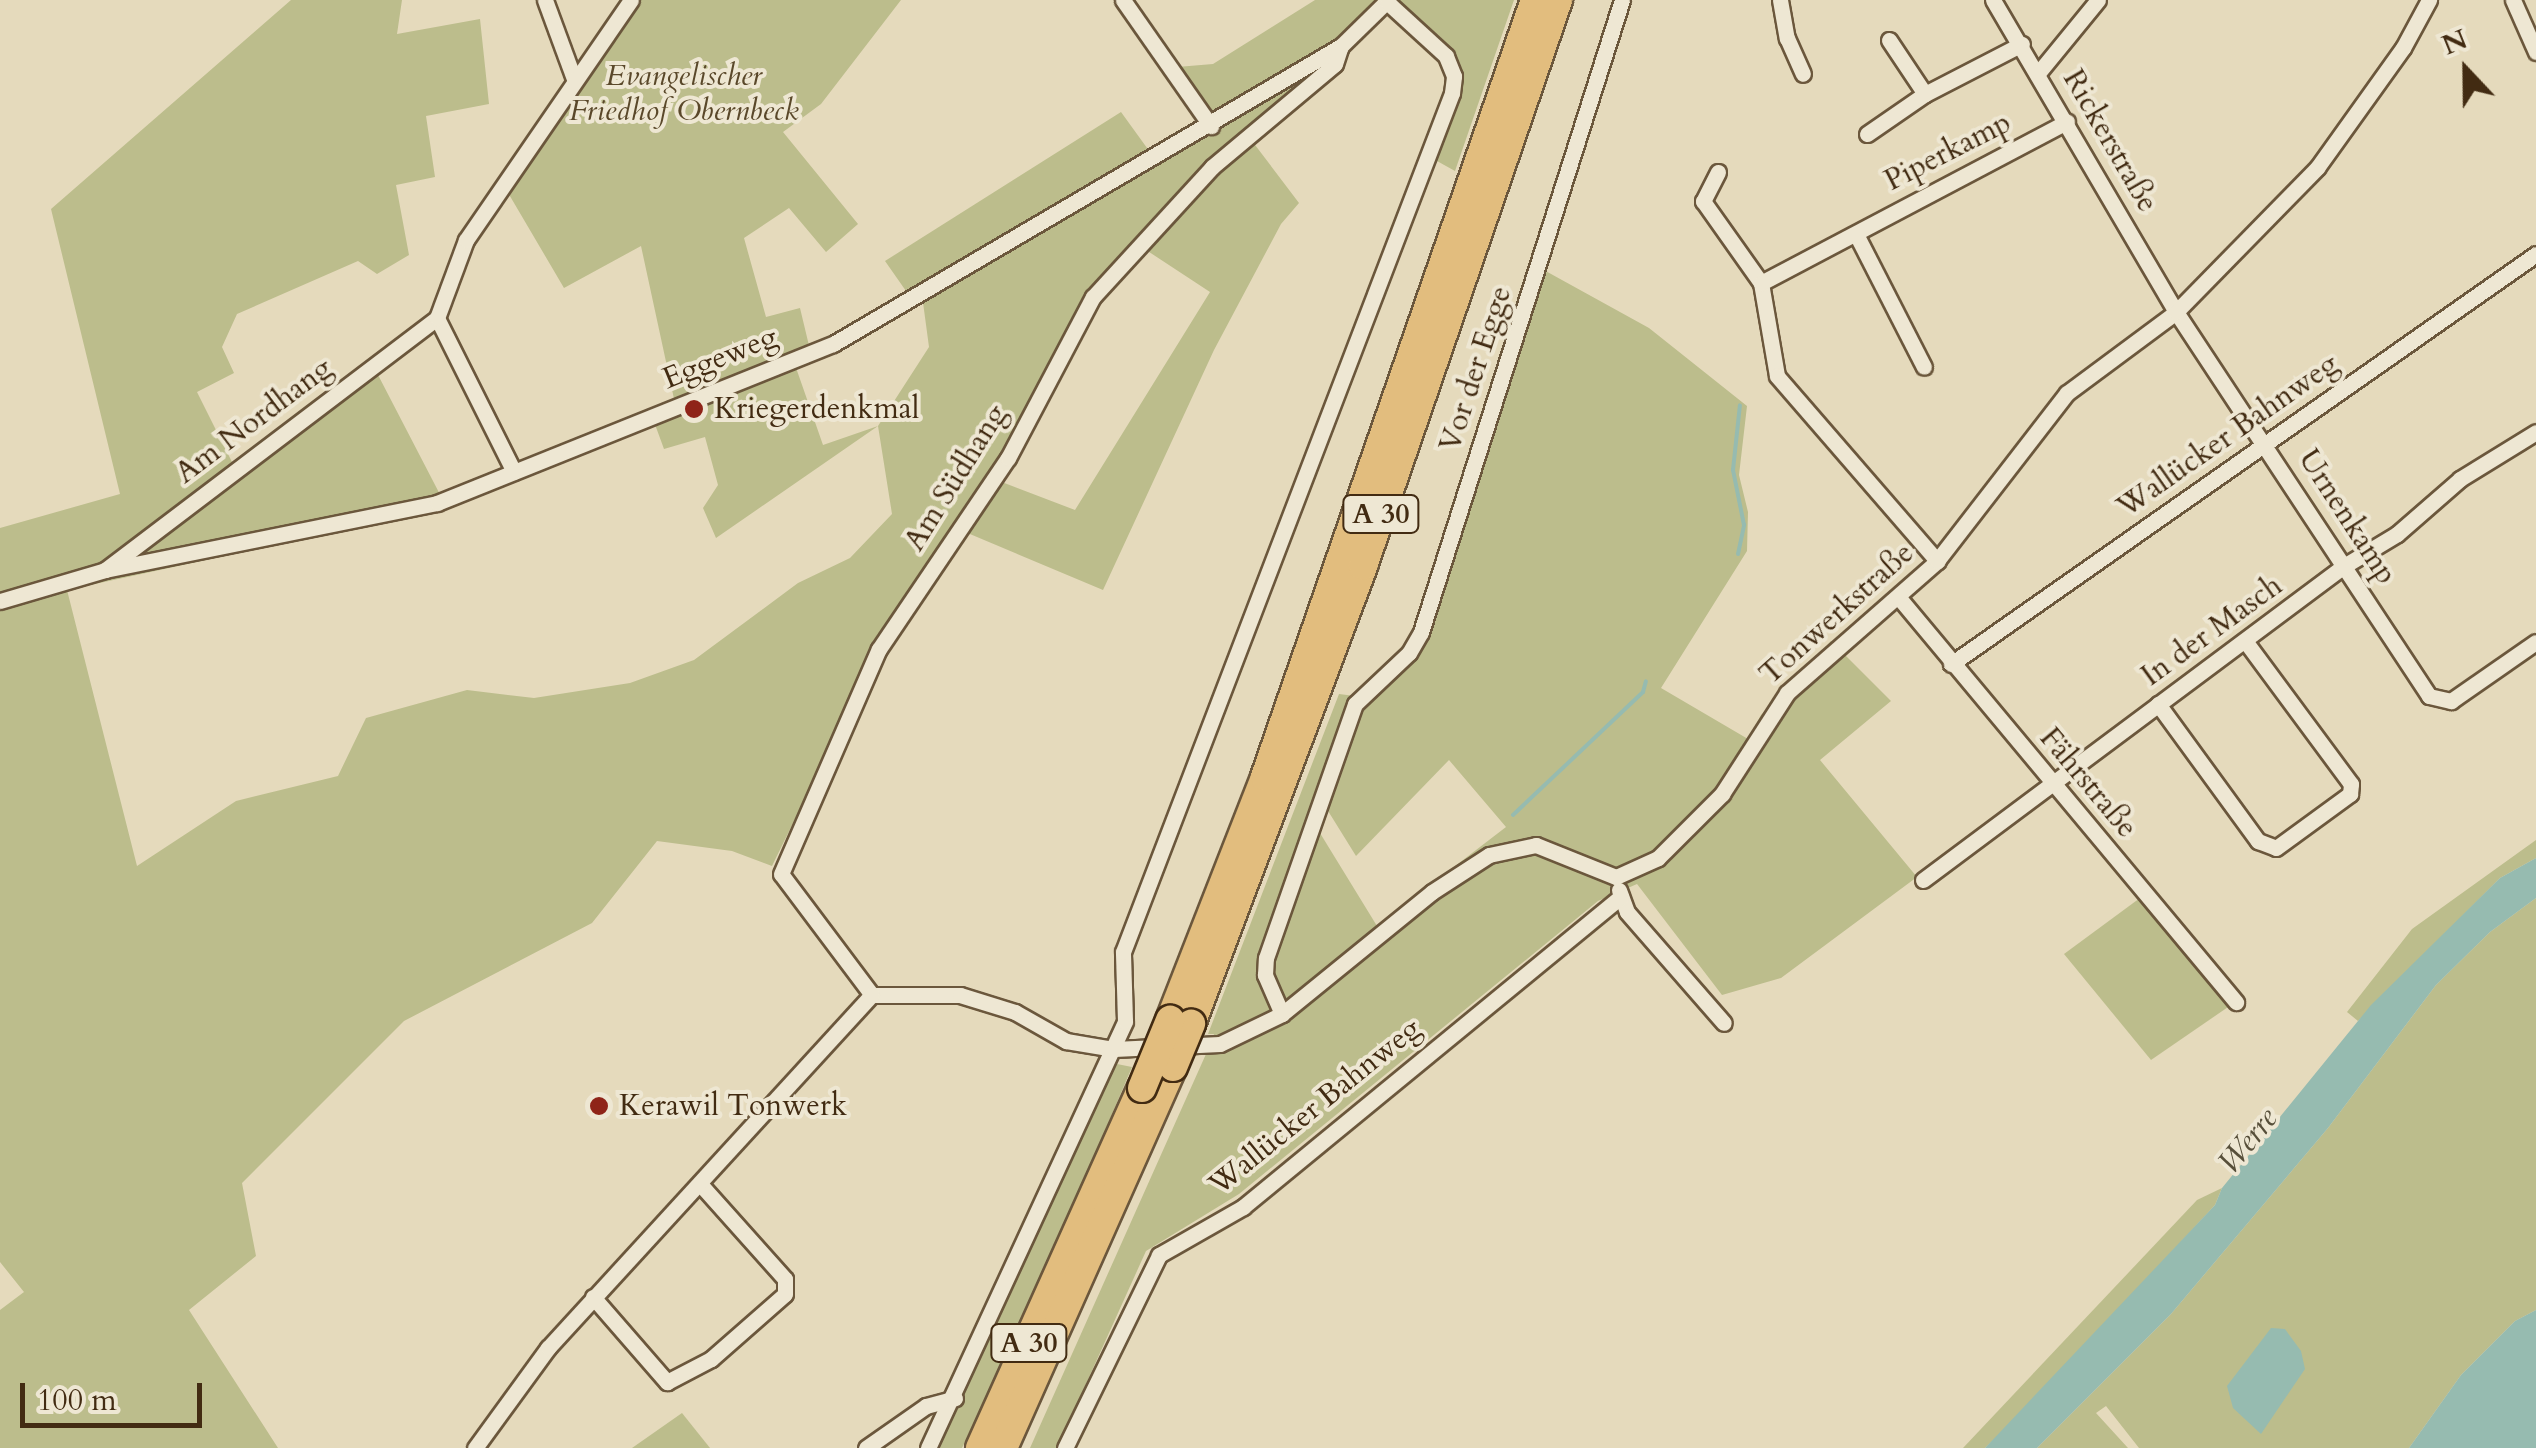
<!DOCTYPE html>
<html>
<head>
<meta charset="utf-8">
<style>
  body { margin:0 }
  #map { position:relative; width:2536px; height:1448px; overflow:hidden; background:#e5dabc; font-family:Cardo,serif }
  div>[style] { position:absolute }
  .green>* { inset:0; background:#bcbd8c }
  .water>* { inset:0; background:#96bbb0 }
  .stream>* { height:4px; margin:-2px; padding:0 2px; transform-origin:2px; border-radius:2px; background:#96bbb0 }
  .roads { filter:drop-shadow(2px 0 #6b573c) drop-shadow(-2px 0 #6b573c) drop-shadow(0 2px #6b573c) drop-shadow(0 -2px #6b573c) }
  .minor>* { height:15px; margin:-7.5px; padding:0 7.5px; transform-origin:7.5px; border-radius:7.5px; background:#eee7d3 }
  .motorway>* { height:28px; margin:-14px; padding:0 14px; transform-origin:14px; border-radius:14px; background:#e2bd7e }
  .bridges { filter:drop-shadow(2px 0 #422b12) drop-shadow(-2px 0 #422b12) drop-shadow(0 2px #422b12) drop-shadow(0 -2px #422b12) }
  .motorway-bridge>* { height:28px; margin:-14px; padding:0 14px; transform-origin:14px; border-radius:14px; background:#e2bd7e }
  .dots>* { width:28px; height:28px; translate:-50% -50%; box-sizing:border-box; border:5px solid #eee7d3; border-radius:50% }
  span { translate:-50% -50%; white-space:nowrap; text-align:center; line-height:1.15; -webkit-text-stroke:8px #eee7d3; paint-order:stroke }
  .shield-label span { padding:2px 8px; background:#eee7d3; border:2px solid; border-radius:8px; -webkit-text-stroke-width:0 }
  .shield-label { font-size:28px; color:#422b12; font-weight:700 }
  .park-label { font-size:30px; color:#5a482a; font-style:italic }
  .street-label { font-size:30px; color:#422b12 }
  .poi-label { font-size:30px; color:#422b12 }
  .left { translate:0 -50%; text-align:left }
  .water-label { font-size:32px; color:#574f3a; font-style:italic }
  .north { position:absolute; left:2416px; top:20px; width:100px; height:100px; -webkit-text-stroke:8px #eee7d3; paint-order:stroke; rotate:338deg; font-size:28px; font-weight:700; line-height:40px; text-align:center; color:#422b12 }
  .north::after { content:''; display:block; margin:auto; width:35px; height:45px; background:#422b12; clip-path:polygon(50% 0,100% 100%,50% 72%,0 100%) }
  .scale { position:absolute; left:20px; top:1383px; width:182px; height:45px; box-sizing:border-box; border:5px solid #422b12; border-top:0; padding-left:12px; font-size:30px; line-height:35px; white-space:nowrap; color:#422b12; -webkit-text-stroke:8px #eee7d3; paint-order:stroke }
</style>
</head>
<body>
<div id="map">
  <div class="green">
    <i style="clip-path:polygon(291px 0,402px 0,397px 34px,480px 19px,489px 104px,426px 116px,435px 177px,396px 185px,409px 255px,377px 274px,358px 261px,237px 314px,222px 347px,234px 373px,197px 392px,237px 472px,377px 373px,447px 508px,67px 590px,137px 866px,236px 801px,338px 776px,366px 718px,467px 690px,534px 698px,630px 683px,694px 660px,798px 583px,850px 558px,892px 514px,878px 426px,716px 538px,703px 508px,718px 485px,705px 437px,664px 449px,653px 419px,676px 408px,641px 246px,564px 288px,507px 191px,638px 0,901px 0,821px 104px,783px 132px,858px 224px,826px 252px,789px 208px,744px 238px,766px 317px,800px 308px,811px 354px,794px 362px,823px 445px,878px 426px,929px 347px,922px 295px,913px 301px,885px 261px,1121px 112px,1155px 159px,1217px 126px,1177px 67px,1213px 64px,1315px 0,1514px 0,1455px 171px,1428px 156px,1459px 77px,1384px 3px,1334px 61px,1211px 166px,1091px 297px,994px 479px,1075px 510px,1210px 292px,1140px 246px,1249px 137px,1299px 203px,1281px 224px,1214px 350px,1103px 590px,958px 529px,839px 729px,772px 866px,732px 851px,657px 841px,592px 923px,404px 1021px,242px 1183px,256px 1256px,189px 1310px,278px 1448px,0 1448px,0 1310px,24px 1292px,0 1262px,0 528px,120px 494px,51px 209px)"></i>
    <i style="clip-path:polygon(evenodd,1542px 269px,1649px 328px,1747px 406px,1739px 475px,1748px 512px,1747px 551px,1661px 688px,1748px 739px,1761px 715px,1831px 641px,1891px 701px,1820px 760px,1917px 877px,1781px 978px,1722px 995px,1637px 884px,1598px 901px,1239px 1194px,1146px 1251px,1057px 1448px,1030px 1448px,1206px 1054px,1214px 1034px,1208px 1034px,1339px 694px,1363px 697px,1411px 656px,1542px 269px,1449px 760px,1506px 827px,1377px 926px,1312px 820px,1320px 798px,1356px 856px,1449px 760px)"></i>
    <i style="clip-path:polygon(2536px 840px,2536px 858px,2500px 878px,2358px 1021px,2347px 1012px,2412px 929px)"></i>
    <i style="clip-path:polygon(2140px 898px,2231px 1005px,2151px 1060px,2064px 954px)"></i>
    <i style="clip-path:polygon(2536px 898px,2536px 1310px,2515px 1321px,2461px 1375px,2409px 1448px,2139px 1448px,2106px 1406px,2096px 1413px,2128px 1448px,2037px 1448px,2171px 1314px,2328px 1128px,2436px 985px,2490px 932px)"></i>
    <i style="clip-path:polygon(1112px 1063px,1132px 1067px,1048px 1265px,962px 1448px,933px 1448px)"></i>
    <i style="clip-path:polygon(2222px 1188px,2215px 1205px,2027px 1408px,1985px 1448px,1963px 1448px,2197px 1200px)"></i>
    <i style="clip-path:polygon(682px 1413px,710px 1448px,632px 1448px)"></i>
  </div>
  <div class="water">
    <i style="clip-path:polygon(2536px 858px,2536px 898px,2490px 932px,2436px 985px,2328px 1128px,2171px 1314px,2037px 1448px,1985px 1448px,2215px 1205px,2222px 1188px,2371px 1005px,2500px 878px)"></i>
    <i style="clip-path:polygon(2536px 1310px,2536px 1448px,2409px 1448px,2461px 1375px,2515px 1321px)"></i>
    <i style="clip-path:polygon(2271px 1328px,2285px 1329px,2301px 1351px,2305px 1369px,2261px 1434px,2233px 1408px,2227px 1386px)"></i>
  </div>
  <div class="stream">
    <i style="left:1738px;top:554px;width:30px;rotate:-78deg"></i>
    <i style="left:1744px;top:525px;width:56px;rotate:-101.3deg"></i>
    <i style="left:1733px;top:470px;width:65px;rotate:-83.9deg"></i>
    <i style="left:1513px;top:815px;width:179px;rotate:-43.4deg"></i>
    <i style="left:1643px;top:692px;width:11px;rotate:-75deg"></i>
  </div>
  <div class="roads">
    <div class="minor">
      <i style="left:545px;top:0;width:84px;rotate:69.8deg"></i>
      <i style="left:1123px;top:0;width:154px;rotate:55.1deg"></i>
      <i style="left:1780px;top:0;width:39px;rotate:80deg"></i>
      <i style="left:1787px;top:38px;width:39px;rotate:66deg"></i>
      <i style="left:1993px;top:0;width:362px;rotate:59.6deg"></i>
      <i style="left:2176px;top:312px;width:460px;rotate:56.6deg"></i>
      <i style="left:2429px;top:696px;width:23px;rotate:13deg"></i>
      <i style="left:2451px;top:701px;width:103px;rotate:-34.8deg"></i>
      <i style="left:2513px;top:0;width:57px;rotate:66.1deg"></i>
      <i style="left:1889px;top:40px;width:65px;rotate:56.3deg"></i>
      <i style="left:2039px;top:72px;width:93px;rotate:-50.7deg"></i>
      <i style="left:1867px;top:134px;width:70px;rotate:-34.6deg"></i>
      <i style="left:1925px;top:94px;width:109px;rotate:-27.3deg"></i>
      <i style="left:1718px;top:172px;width:33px;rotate:117deg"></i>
      <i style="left:1703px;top:201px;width:100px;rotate:54.7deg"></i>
      <i style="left:1761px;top:283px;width:94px;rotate:80.2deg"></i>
      <i style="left:1777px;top:376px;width:245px;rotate:49.1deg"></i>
      <i style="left:1856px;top:234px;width:149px;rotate:62.9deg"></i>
      <i style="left:1761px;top:283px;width:346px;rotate:-27.8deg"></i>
      <i style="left:437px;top:318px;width:172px;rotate:63.4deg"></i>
      <i style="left:105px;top:570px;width:417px;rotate:-37.2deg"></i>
      <i style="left:437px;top:318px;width:83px;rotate:-69.6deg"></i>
      <i style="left:466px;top:240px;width:291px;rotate:-55.5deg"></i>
      <i style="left:1900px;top:599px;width:525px;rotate:50.18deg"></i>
      <i style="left:0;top:601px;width:109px;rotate:-16.4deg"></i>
      <i style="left:105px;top:570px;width:339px;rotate:-11.4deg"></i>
      <i style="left:437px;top:503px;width:427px;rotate:-21.9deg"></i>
      <i style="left:833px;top:344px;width:589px;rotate:-30.4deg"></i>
      <i style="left:1341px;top:46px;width:66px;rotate:-44.4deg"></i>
      <i style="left:1951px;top:664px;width:714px;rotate:-35.02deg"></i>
      <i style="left:2158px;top:704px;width:170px;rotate:53.9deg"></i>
      <i style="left:2258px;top:841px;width:19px;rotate:21deg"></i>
      <i style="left:2276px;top:848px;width:92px;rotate:-36.1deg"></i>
      <i style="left:2350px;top:794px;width:10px;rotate:-84deg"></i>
      <i style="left:2351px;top:784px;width:177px;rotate:-126.5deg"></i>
      <i style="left:1923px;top:880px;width:525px;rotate:-36.72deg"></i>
      <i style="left:2344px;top:566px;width:62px;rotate:-31.1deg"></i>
      <i style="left:2397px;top:534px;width:84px;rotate:-41.1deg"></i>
      <i style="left:2460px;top:479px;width:89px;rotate:-31.7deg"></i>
      <i style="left:1619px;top:890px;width:23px;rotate:70deg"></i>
      <i style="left:1627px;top:912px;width:147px;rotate:48.9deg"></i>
      <i style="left:872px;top:995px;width:88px"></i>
      <i style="left:960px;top:995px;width:58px;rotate:17.2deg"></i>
      <i style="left:1015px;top:1012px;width:59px;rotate:29.6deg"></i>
      <i style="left:1066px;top:1041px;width:49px;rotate:9.5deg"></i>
      <i style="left:1114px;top:1049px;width:106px;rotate:-2.7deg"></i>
      <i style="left:1220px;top:1044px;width:69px;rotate:-25.8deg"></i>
      <i style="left:1282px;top:1014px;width:193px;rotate:-39.1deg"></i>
      <i style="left:1432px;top:892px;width:68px;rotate:-33deg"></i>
      <i style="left:1489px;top:855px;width:48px;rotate:-12deg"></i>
      <i style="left:1536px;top:845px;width:86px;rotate:21.8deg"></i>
      <i style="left:1616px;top:877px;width:46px;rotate:-24.3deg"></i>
      <i style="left:1658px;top:858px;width:91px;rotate:-45deg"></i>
      <i style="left:1722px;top:794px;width:120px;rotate:-57.2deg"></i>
      <i style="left:1787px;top:693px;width:200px;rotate:-41.3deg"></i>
      <i style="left:1937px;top:561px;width:212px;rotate:-52.3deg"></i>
      <i style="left:2067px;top:393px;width:136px;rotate:-36.6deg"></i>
      <i style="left:2176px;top:312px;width:202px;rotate:-45.6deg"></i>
      <i style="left:2317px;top:168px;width:148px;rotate:-54.4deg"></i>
      <i style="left:2403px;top:48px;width:55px;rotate:-61.6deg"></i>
      <i style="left:872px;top:995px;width:151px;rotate:-126.9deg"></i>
      <i style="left:781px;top:874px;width:245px;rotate:-66.5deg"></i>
      <i style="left:879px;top:649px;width:230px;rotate:-56deg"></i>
      <i style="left:1008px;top:458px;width:182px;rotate:-62.2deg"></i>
      <i style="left:1093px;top:297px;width:176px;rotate:-47.5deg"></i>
      <i style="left:1212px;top:167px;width:160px;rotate:-39.9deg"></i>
      <i style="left:1335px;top:64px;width:19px;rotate:-72deg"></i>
      <i style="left:1282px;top:1014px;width:43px;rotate:-113.6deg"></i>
      <i style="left:1265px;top:975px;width:17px;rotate:-87deg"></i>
      <i style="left:1266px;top:958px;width:269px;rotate:-70.7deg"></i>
      <i style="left:1355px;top:704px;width:74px;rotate:-43.4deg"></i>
      <i style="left:1409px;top:653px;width:24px;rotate:-60deg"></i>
      <i style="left:1421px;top:632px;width:663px;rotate:-72.36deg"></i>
      <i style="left:593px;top:1297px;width:113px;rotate:49deg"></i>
      <i style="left:667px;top:1382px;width:50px;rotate:-27.6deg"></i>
      <i style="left:711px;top:1359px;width:98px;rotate:-41.3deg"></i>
      <i style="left:785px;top:1294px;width:15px;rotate:-90deg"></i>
      <i style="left:785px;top:1279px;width:126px;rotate:-131.8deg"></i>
      <i style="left:475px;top:1448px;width:124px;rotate:-53.9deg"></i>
      <i style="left:548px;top:1348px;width:479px;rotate:-47.5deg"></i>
      <i style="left:866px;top:1448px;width:73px;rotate:-35deg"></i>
      <i style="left:926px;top:1406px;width:30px;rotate:-15deg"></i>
      <i style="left:928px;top:1448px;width:470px;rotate:-65.2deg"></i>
      <i style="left:1125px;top:1021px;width:69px;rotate:-91.7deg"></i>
      <i style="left:1123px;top:952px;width:920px;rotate:-69.04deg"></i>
      <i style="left:1452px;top:93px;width:17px;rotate:-83deg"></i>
      <i style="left:1454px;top:76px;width:22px;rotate:-112deg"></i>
      <i style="left:1446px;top:56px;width:80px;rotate:-137.5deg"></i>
      <i style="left:1065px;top:1448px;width:215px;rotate:-64deg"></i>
      <i style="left:1159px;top:1255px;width:97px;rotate:-29.7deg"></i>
      <i style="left:1243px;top:1207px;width:489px;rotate:-39.4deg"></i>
    </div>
    <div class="motorway">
      <i style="left:1170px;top:1020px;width:261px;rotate:-68.6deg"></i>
      <i style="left:1265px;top:777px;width:823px;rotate:-70.84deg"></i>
      <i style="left:1191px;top:1024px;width:489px;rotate:-69.4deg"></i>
      <i style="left:1363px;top:566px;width:599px;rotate:-70.99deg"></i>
      <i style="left:980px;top:1448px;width:395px;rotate:-65.8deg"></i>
      <i style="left:1003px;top:1448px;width:417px;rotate:-66deg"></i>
    </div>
  </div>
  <div class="bridges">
    <div class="motorway-bridge">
      <i style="left:1173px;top:1067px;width:47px;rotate:-67.3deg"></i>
      <i style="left:1142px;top:1088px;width:74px;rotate:-67.6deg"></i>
    </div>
  </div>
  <div class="dots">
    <i style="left:694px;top:409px;background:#8f2418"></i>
    <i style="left:599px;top:1106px;background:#8f2418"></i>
  </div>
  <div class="shield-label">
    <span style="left:1381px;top:514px">A 30</span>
    <span style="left:1029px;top:1343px">A 30</span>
  </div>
  <div class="park-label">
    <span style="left:684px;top:93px">Evangelischer<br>Friedhof Obernbeck</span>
  </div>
  <div class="street-label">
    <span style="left:2110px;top:141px;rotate:60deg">Rickerstraße</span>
    <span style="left:1948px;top:152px;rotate:-27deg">Piperkamp</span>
    <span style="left:720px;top:358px;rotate:-22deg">Eggeweg</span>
    <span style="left:1476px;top:369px;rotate:-72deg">Vor der Egge</span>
    <span style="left:254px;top:421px;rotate:-37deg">Am Nordhang</span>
    <span style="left:2228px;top:436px;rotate:-35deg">Wallücker Bahnweg</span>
    <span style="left:956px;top:478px;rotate:-58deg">Am Südhang</span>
    <span style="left:2347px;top:517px;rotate:57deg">Urnenkamp</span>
    <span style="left:1837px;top:614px;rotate:-42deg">Tonwerkstraße</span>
    <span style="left:2212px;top:631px;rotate:-36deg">In der Masch</span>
    <span style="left:2088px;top:783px;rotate:50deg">Fährstraße</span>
    <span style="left:1315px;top:1107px;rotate:-39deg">Wallücker Bahnweg</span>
  </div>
  <div class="poi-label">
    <span class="left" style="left:714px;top:409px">Kriegerdenkmal</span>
    <span class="left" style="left:619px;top:1106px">Kerawil Tonwerk</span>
  </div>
  <div class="water-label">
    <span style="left:2248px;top:1141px;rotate:-51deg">Werre</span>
  </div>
  <div class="north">N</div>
  <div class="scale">100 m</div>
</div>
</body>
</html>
